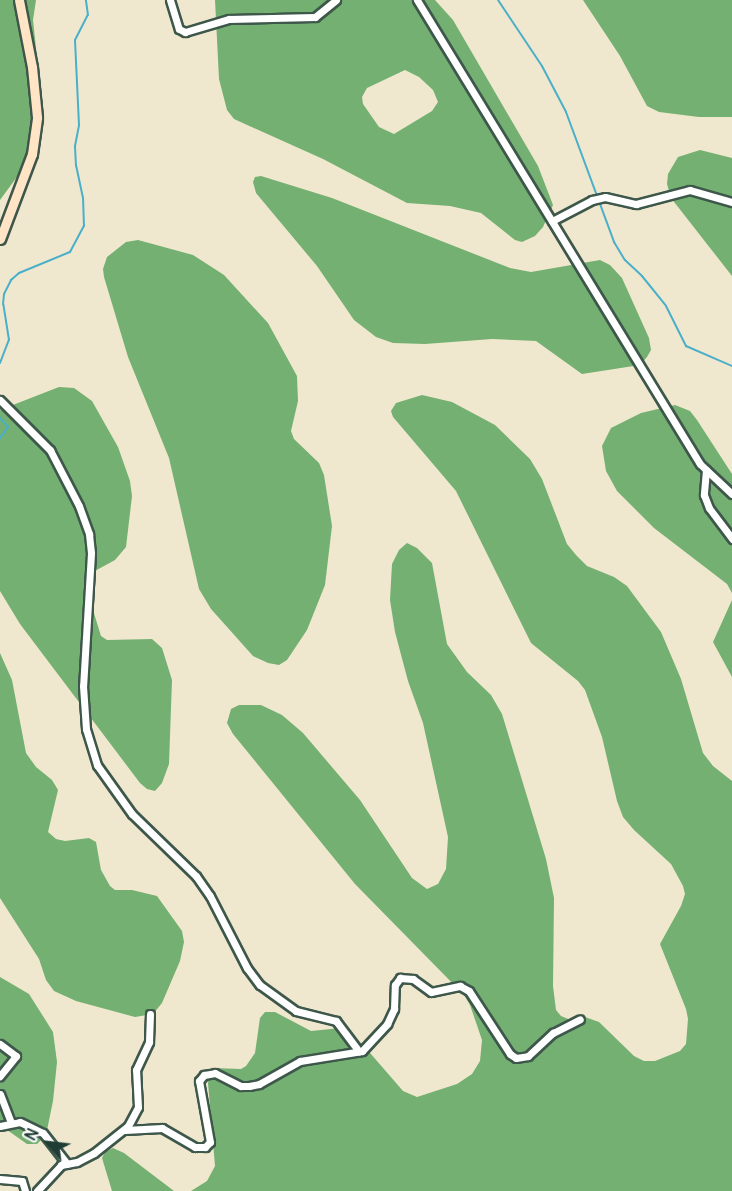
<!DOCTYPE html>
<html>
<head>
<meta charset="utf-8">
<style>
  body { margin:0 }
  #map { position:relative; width:732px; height:1191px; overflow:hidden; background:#f0e8ce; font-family:Pangolin,sans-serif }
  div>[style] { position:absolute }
  .forest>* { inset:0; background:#73b071 }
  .stream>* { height:2px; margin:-1px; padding:0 1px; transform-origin:1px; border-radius:1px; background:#4aafc9 }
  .roads { filter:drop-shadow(2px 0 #3e574b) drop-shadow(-2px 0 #3e574b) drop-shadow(0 2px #3e574b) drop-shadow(0 -2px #3e574b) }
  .minor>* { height:7px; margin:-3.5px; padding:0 3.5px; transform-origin:3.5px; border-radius:3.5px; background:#fff }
  .secondary>* { height:9px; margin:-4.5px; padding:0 4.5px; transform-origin:4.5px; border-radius:4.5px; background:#ffe4c6 }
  span { translate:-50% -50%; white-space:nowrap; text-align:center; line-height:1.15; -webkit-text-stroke:5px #fff; paint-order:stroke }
  .north { position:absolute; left:18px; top:1113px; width:60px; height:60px; -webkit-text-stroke:4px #fff; paint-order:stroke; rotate:298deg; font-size:16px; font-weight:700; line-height:24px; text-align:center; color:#1f3d34 }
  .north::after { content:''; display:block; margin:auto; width:21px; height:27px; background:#1f3d34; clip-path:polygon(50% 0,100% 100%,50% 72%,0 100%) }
</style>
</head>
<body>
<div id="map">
  <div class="forest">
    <i style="clip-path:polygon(0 0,36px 0,33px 20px,42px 104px,39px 123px,22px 170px,0 200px)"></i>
    <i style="clip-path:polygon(evenodd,215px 0,435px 0,453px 20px,538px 166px,553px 205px,543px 227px,535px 236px,522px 242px,515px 240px,481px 213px,450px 206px,407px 203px,323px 159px,234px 119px,227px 110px,219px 79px,215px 0,405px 70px,419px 77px,433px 90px,438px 102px,432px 111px,394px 134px,379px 127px,363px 104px,362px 97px,367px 88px,405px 70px)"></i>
    <i style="clip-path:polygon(583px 0,732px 0,732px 117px,699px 117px,659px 112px,647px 106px,620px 56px)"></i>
    <i style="clip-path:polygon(700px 150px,732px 158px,732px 276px,671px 198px,667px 184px,668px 174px,678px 157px)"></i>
    <i style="clip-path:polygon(261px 176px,332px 198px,510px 268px,531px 272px,600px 260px,610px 265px,622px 278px,649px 338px,651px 350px,647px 357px,640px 365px,582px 374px,536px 341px,492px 339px,425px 344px,393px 343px,376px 337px,354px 320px,317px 266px,256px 193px,253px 182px,255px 177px)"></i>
    <i style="clip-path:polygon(138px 240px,193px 255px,224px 275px,268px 323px,297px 376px,298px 401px,291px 431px,294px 439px,319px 463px,324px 475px,332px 526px,325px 585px,307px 630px,287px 660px,279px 665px,268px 663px,253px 656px,211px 609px,199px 589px,169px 458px,128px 357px,104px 277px,103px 269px,107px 257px,126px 242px)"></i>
    <i style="clip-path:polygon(59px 387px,74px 388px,92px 401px,118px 447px,130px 481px,132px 496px,126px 547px,115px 560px,93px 572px,89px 579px,89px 597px,101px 636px,107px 640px,152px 639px,162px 648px,172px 680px,169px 764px,162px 783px,155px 791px,147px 789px,140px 783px,20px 624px,0 591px,0 410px)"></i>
    <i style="clip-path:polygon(422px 395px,452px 402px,495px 425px,530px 459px,542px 479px,567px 544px,576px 555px,587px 566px,614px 577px,627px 586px,661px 632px,681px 679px,703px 753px,713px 766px,732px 781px,732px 1191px,191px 1191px,207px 1181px,215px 1166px,208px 1083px,209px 1073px,213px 1068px,241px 1069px,246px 1066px,255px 1053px,260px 1018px,265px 1012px,275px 1012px,311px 1031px,341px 1028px,364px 1046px,403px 1091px,417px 1097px,457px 1084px,472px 1074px,480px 1061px,482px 1040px,470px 1005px,464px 995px,355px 884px,233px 734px,227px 723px,231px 709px,239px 705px,261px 705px,282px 715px,303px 733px,360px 800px,412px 878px,427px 889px,438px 884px,446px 869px,448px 837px,423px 723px,408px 681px,395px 632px,390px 600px,392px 564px,399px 550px,407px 543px,417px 548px,432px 563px,447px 644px,467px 672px,491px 695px,502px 714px,546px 859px,554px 898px,553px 986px,556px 1010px,561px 1016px,573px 1021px,585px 1017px,599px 1022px,634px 1056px,644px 1061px,655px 1061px,680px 1051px,686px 1044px,688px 1019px,686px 1009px,660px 944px,681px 906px,685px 894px,683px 886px,671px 864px,634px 830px,623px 817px,617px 801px,602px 737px,585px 690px,578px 681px,531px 643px,456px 491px,393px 417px,391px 411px,396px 403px)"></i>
    <i style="clip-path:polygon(675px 405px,690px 411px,697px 420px,732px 474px,732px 593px,727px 584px,654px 528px,617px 491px,606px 471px,602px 446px,611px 428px,641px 413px)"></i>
    <i style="clip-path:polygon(732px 600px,732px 677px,713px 642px)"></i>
    <i style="clip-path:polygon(0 653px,12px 680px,26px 753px,36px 767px,52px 780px,58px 790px,48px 832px,56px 839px,65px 841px,89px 838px,96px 842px,101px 870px,110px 886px,115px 890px,132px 890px,157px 896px,182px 931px,184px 942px,180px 961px,162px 1003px,153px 1014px,135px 1017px,76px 1001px,54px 991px,46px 980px,39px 959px,0 898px)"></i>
    <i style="clip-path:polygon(0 977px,29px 994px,53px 1032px,57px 1062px,53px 1101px,46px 1135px,37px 1144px,27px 1144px,0 1125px)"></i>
    <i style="clip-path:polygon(113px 1148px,124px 1153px,174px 1191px,112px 1191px,102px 1158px,105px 1152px)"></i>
  </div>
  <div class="stream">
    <i style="left:498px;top:0;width:79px;rotate:56.3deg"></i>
    <i style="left:542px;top:66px;width:52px;rotate:62.4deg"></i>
    <i style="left:566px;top:112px;width:139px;rotate:69.7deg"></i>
    <i style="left:614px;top:242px;width:21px;rotate:59deg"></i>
    <i style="left:625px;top:260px;width:23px;rotate:43deg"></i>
    <i style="left:642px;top:276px;width:38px;rotate:51deg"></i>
    <i style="left:666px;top:306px;width:45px;rotate:63.4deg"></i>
    <i style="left:686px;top:346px;width:50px;rotate:23.5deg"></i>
    <i style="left:0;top:363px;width:25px;rotate:-69deg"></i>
    <i style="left:9px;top:340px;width:36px;rotate:-99deg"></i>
    <i style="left:3px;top:304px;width:10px;rotate:-84deg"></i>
    <i style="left:4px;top:294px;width:16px;rotate:-63deg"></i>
    <i style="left:11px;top:280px;width:11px;rotate:-41deg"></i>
    <i style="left:19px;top:273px;width:55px;rotate:-22.4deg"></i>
    <i style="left:70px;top:252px;width:30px;rotate:-62deg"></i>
    <i style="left:84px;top:226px;width:28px;rotate:-92deg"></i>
    <i style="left:83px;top:198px;width:33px;rotate:-102deg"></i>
    <i style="left:76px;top:166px;width:20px;rotate:-93deg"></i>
    <i style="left:75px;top:146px;width:21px;rotate:-79deg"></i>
    <i style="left:79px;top:125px;width:85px;rotate:-92.7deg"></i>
    <i style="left:75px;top:40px;width:28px;rotate:-63deg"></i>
    <i style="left:88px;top:15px;width:15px;rotate:-98deg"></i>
    <i style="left:0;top:418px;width:12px;rotate:48deg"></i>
    <i style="left:8px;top:427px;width:14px;rotate:126deg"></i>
  </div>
  <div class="roads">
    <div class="minor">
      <i style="left:170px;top:0;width:30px;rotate:73deg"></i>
      <i style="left:179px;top:29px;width:7px;rotate:27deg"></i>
      <i style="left:185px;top:32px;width:46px;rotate:-16.5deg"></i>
      <i style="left:229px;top:19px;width:86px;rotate:-1.3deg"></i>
      <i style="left:315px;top:17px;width:27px;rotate:-39deg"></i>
      <i style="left:417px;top:0;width:543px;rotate:58.62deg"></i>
      <i style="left:700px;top:464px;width:44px;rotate:43.2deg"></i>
      <i style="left:552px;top:221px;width:45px;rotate:-27.7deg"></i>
      <i style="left:592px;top:200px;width:13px;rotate:-13deg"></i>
      <i style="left:605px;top:197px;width:32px;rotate:13deg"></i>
      <i style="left:636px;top:204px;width:56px;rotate:-14.5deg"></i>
      <i style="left:690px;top:190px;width:44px;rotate:15.9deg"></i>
      <i style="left:0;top:400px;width:71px;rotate:45deg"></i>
      <i style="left:50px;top:450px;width:63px;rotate:62.6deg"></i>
      <i style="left:79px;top:506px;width:30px;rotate:70deg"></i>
      <i style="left:89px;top:534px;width:19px;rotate:84deg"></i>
      <i style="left:91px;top:553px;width:133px;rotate:93.4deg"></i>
      <i style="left:83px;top:686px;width:43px;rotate:86deg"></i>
      <i style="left:86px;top:729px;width:38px;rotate:73deg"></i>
      <i style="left:97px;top:765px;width:60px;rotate:54.5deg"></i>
      <i style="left:132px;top:814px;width:89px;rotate:44.1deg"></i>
      <i style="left:196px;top:876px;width:24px;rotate:55deg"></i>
      <i style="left:210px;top:896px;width:81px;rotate:62.8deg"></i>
      <i style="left:247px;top:968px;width:21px;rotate:53deg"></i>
      <i style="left:260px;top:985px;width:44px;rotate:35.8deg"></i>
      <i style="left:296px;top:1011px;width:41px;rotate:14deg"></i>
      <i style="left:336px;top:1021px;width:38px;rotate:53deg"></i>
      <i style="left:706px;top:470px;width:25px;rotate:95deg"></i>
      <i style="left:704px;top:495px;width:14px;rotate:69deg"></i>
      <i style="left:709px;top:508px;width:39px;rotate:53deg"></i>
      <i style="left:0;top:1044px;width:20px;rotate:37deg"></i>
      <i style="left:16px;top:1056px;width:26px;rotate:129deg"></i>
      <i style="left:0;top:1094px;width:31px;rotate:69deg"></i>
      <i style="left:0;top:1126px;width:20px;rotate:-11deg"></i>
      <i style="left:20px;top:1122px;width:25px;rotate:26deg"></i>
      <i style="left:43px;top:1133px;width:39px;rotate:52deg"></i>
      <i style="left:125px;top:1130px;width:37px;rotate:-3deg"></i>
      <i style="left:162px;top:1128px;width:38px;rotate:30deg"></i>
      <i style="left:195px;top:1147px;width:10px"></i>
      <i style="left:205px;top:1147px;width:7px;rotate:-45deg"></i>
      <i style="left:210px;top:1142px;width:62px;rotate:-100.2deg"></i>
      <i style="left:199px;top:1081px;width:8px;rotate:-50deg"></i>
      <i style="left:204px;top:1075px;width:11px;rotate:-10deg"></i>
      <i style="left:215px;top:1073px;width:29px;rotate:27deg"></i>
      <i style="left:241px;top:1086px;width:8px"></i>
      <i style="left:249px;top:1086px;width:10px;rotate:-11deg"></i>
      <i style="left:259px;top:1084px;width:47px;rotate:-29.3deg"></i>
      <i style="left:300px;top:1061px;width:63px;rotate:-9.2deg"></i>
      <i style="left:362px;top:1051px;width:37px;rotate:-47deg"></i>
      <i style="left:387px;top:1024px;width:17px;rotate:-65deg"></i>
      <i style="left:394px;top:1009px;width:24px;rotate:-88deg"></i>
      <i style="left:395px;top:985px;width:9px;rotate:-54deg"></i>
      <i style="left:400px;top:978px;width:13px;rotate:4deg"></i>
      <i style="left:413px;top:979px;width:22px;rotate:36deg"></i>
      <i style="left:431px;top:992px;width:30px;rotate:-12deg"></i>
      <i style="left:460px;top:986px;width:10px;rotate:29deg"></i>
      <i style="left:469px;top:991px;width:75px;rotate:56.9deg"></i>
      <i style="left:510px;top:1054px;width:7px;rotate:34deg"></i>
      <i style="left:516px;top:1058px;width:12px;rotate:-9deg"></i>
      <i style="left:528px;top:1056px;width:34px;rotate:-43deg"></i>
      <i style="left:553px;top:1033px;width:30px;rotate:-27deg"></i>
      <i style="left:0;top:1179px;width:22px;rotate:5deg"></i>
      <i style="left:22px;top:1181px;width:10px;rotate:73deg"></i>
      <i style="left:37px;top:1191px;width:35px;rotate:-47deg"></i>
      <i style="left:61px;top:1165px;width:16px;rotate:-11deg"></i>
      <i style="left:77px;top:1162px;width:19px;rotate:-28deg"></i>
      <i style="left:94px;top:1153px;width:43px;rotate:-38.5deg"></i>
      <i style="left:128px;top:1126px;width:21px;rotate:-62deg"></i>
      <i style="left:138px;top:1107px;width:37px;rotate:-93deg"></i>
      <i style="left:136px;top:1070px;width:31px;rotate:-65deg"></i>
      <i style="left:149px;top:1042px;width:28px;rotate:-88deg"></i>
    </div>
    <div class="secondary">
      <i style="left:0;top:239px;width:91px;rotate:-69.4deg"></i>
      <i style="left:32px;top:154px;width:37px;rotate:-82deg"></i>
      <i style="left:37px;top:117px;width:50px;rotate:-95.7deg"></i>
      <i style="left:32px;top:67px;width:68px;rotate:-101deg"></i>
    </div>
  </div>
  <div class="north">N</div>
</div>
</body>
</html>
